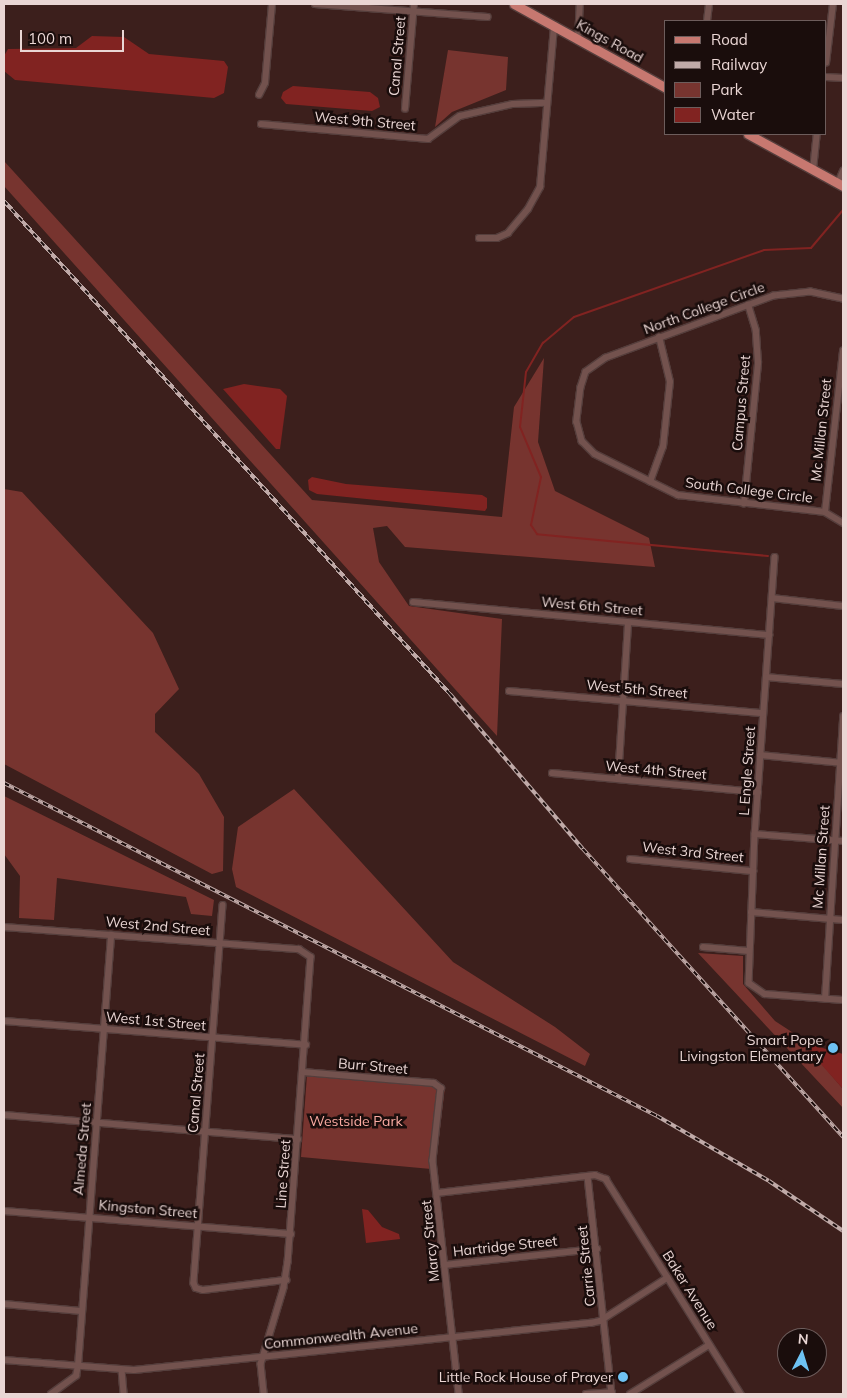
<!DOCTYPE html>
<html>
<head>
<meta charset="utf-8">
<style>
  body { margin:0 }
  #map { position:relative; width:847px; height:1398px; overflow:hidden; background:#3c1f1c; font-family:Mulish,sans-serif }
  div>[style] { position:absolute }
  .green>* { inset:0; background:#77342f }
  .water>* { inset:0; background:#812321 }
  .stream>* { height:2px; margin:-1px; padding:0 1px; transform-origin:1px; border-radius:1px; background:#812321 }
  .roads { filter:drop-shadow(1px 0 #553e3c) drop-shadow(-1px 0 #553e3c) drop-shadow(0 1px #553e3c) drop-shadow(0 -1px #553e3c) }
  .minor>* { height:5.5px; margin:-2.75px; padding:0 2.75px; transform-origin:2.75px; border-radius:2.75px; background:#73524e }
  .primary>* { height:9px; margin:-4.5px; padding:0 4.5px; transform-origin:4.5px; border-radius:4.5px; background:#c77870 }
  .rail>* { height:4px; margin-top:-2px; transform-origin:0; background:repeating-linear-gradient(90deg,#1a0d0c 0 5.5px,#c0aaa8 0 11px); box-sizing:border-box; border-block:1px solid #c0aaa8 }
  .dots>* { width:14px; height:14px; translate:-50% -50%; box-sizing:border-box; border:2px solid #1a0d0c; border-radius:50% }
  span { translate:-50% -50%; white-space:nowrap; text-align:center; line-height:1.15; -webkit-text-stroke:5px #1a0d0c; paint-order:stroke }
  .street-label { font-size:14px; color:#ead6d4 }
  .poi-label { font-size:14px; color:#ead6d4 }
  .right { translate:-100% -50%; text-align:right }
  .park-label { font-size:14px; color:#fbaba2 }
  .frame { position:absolute; inset:0; border:5px solid #ead6d4; pointer-events:none }
  .legend { position:absolute; left:664px; top:20px; width:162px; height:115px; box-sizing:border-box; background:#1a0d0c; border:1px solid #6d5d5c; margin:0; padding:6px 9px; list-style:none; font-size:15px; color:#ead6d4 }
  .legend li { display:flex; align-items:center; gap:10px; height:25px }
  .legend b { width:25px; border:1px solid #6d5d5c }
  .north { position:absolute; left:777px; top:1328px; width:50px; height:50px; box-sizing:border-box; background:#1a0d0c; border:1px solid #6d5d5c; border-radius:50%; rotate:5deg; font-size:14px; font-weight:700; line-height:20px; text-align:center; color:#ead6d4 }
  .north::after { content:''; display:block; margin:auto; width:18px; height:22px; background:#6ec2f3; clip-path:polygon(50% 0,100% 100%,50% 72%,0 100%) }
  .scale { position:absolute; left:20px; top:30px; width:104px; height:22px; box-sizing:border-box; border:2px solid #ead6d4; border-top:0; padding-left:6px; font-size:15px; line-height:18px; white-space:nowrap; color:#ead6d4; -webkit-text-stroke:4px #1a0d0c; paint-order:stroke }
</style>
</head>
<body>
<div id="map">
  <div class="green">
    <i style="clip-path:polygon(448px 50px,508px 57px,506px 90px,452px 112px,435px 127px)"></i>
    <i style="clip-path:polygon(4px 161px,312px 500px,502px 517px,514px 407px,544px 358px,538px 442px,555px 491px,649px 538px,655px 567px,405px 547px,387px 526px,373px 528px,379px 562px,409px 606px,502px 619px,497px 736px,4px 186px)"></i>
    <i style="clip-path:polygon(4px 489px,22px 492px,153px 633px,179px 689px,155px 714px,155px 732px,199px 774px,224px 817px,223px 871px,212px 874px,4px 764px)"></i>
    <i style="clip-path:polygon(294px 789px,453px 962px,555px 1027px,590px 1054px,585px 1066px,236px 887px,232px 869px,238px 827px)"></i>
    <i style="clip-path:polygon(4px 796px,214px 900px,212px 916px,191px 914px,186px 897px,57px 878px,54px 920px,19px 918px,20px 876px,4px 854px)"></i>
    <i style="clip-path:polygon(698px 953px,743px 956px,743px 984px,775px 1021px,798px 1036px,843px 1089px,843px 1108px)"></i>
    <i style="clip-path:polygon(307px 1075px,445px 1087px,437px 1154px,430px 1154px,431px 1169px,301px 1157px)"></i>
  </div>
  <div class="water">
    <i style="clip-path:polygon(92px 36px,124px 37px,149px 54px,224px 61px,228px 67px,224px 93px,214px 98px,192px 96px,15px 80px,4px 71px,4px 56px,8px 49px,76px 48px)"></i>
    <i style="clip-path:polygon(293px 86px,370px 92px,378px 98px,380px 107px,372px 111px,286px 104px,281px 98px,283px 92px)"></i>
    <i style="clip-path:polygon(244px 384px,280px 389px,287px 396px,280px 449px,276px 449px,223px 389px)"></i>
    <i style="clip-path:polygon(312px 477px,346px 484px,482px 495px,487px 498px,487px 508px,485px 511px,317px 494px,309px 490px,308px 480px)"></i>
    <i style="clip-path:polygon(809px 1044px,843px 1054px,843px 1089px,804px 1045px)"></i>
    <i style="clip-path:polygon(362px 1209px,368px 1210px,382px 1227px,399px 1234px,400px 1239px,366px 1243px)"></i>
  </div>
  <div class="stream">
    <i style="left:768px;top:556px;width:232px;rotate:-174.6deg"></i>
    <i style="left:537px;top:534px;width:11px;rotate:-124deg"></i>
    <i style="left:531px;top:525px;width:49px;rotate:-78.2deg"></i>
    <i style="left:541px;top:477px;width:54px;rotate:-112.8deg"></i>
    <i style="left:520px;top:427px;width:55px;rotate:-83.8deg"></i>
    <i style="left:526px;top:372px;width:34px;rotate:-60deg"></i>
    <i style="left:543px;top:343px;width:40px;rotate:-40deg"></i>
    <i style="left:574px;top:317px;width:201px;rotate:-19.4deg"></i>
    <i style="left:764px;top:250px;width:47px;rotate:-2.4deg"></i>
    <i style="left:811px;top:248px;width:50px;rotate:-49.9deg"></i>
  </div>
  <div class="roads">
    <div class="minor">
      <i style="left:315px;top:4px;width:173px;rotate:4.3deg"></i>
      <i style="left:707px;top:21px;width:17px;rotate:-83deg"></i>
      <i style="left:578px;top:39px;width:35px;rotate:-87deg"></i>
      <i style="left:826px;top:63px;width:59px;rotate:-83.2deg"></i>
      <i style="left:826px;top:77px;width:17px;rotate:3deg"></i>
      <i style="left:259px;top:95px;width:13px;rotate:-63deg"></i>
      <i style="left:265px;top:83px;width:79px;rotate:-84.9deg"></i>
      <i style="left:405px;top:109px;width:105px;rotate:-85.1deg"></i>
      <i style="left:261px;top:124px;width:168px;rotate:5.1deg"></i>
      <i style="left:428px;top:139px;width:39px;rotate:-36deg"></i>
      <i style="left:460px;top:116px;width:54px;rotate:-12.8deg"></i>
      <i style="left:513px;top:104px;width:34px;rotate:-2deg"></i>
      <i style="left:813px;top:170px;width:36px;rotate:-84deg"></i>
      <i style="left:838px;top:183px;width:13px;rotate:-67deg"></i>
      <i style="left:479px;top:238px;width:18px"></i>
      <i style="left:497px;top:238px;width:12px;rotate:-24deg"></i>
      <i style="left:508px;top:233px;width:31px;rotate:-50deg"></i>
      <i style="left:528px;top:209px;width:25px;rotate:-61deg"></i>
      <i style="left:540px;top:187px;width:162px;rotate:-85deg"></i>
      <i style="left:843px;top:299px;width:33px;rotate:-168deg"></i>
      <i style="left:811px;top:292px;width:37px;rotate:174deg"></i>
      <i style="left:774px;top:296px;width:179px;rotate:159.7deg"></i>
      <i style="left:606px;top:358px;width:24px;rotate:145deg"></i>
      <i style="left:586px;top:372px;width:16px;rotate:108deg"></i>
      <i style="left:581px;top:387px;width:35px;rotate:97deg"></i>
      <i style="left:577px;top:422px;width:20px;rotate:75deg"></i>
      <i style="left:582px;top:441px;width:18px;rotate:45deg"></i>
      <i style="left:595px;top:454px;width:93px;rotate:26.3deg"></i>
      <i style="left:678px;top:495px;width:148px;rotate:6.6deg"></i>
      <i style="left:825px;top:512px;width:21px;rotate:31deg"></i>
      <i style="left:650px;top:482px;width:37px;rotate:-70deg"></i>
      <i style="left:663px;top:447px;width:65px;rotate:-83.9deg"></i>
      <i style="left:670px;top:382px;width:46px;rotate:-103.7deg"></i>
      <i style="left:744px;top:504px;width:142px;rotate:-84.3deg"></i>
      <i style="left:758px;top:363px;width:32px;rotate:-94deg"></i>
      <i style="left:756px;top:331px;width:27px;rotate:-107deg"></i>
      <i style="left:825px;top:512px;width:162px;rotate:-83.6deg"></i>
      <i style="left:775px;top:557px;width:278px;rotate:94.1deg"></i>
      <i style="left:755px;top:834px;width:149px;rotate:92.3deg"></i>
      <i style="left:749px;top:983px;width:19px;rotate:35deg"></i>
      <i style="left:765px;top:994px;width:78px;rotate:4.4deg"></i>
      <i style="left:772px;top:598px;width:71px;rotate:6.4deg"></i>
      <i style="left:413px;top:602px;width:358px;rotate:5.3deg"></i>
      <i style="left:766px;top:677px;width:77px;rotate:5.2deg"></i>
      <i style="left:509px;top:691px;width:255px;rotate:5deg"></i>
      <i style="left:760px;top:755px;width:83px;rotate:5.5deg"></i>
      <i style="left:552px;top:773px;width:207px;rotate:5.3deg"></i>
      <i style="left:618px;top:779px;width:156px;rotate:-86.3deg"></i>
      <i style="left:755px;top:834px;width:88px;rotate:4.5deg"></i>
      <i style="left:630px;top:859px;width:124px;rotate:5.6deg"></i>
      <i style="left:223px;top:905px;width:379px;rotate:94.4deg"></i>
      <i style="left:194px;top:1283px;width:5px;rotate:68deg"></i>
      <i style="left:196px;top:1288px;width:7px;rotate:16deg"></i>
      <i style="left:203px;top:1290px;width:84px;rotate:-6.9deg"></i>
      <i style="left:751px;top:912px;width:92px;rotate:5deg"></i>
      <i style="left:4px;top:927px;width:296px;rotate:4.3deg"></i>
      <i style="left:299px;top:949px;width:14px;rotate:34deg"></i>
      <i style="left:311px;top:957px;width:306px;rotate:94.3deg"></i>
      <i style="left:288px;top:1262px;width:26px;rotate:99deg"></i>
      <i style="left:284px;top:1288px;width:79px;rotate:106.8deg"></i>
      <i style="left:261px;top:1364px;width:30px;rotate:84deg"></i>
      <i style="left:703px;top:947px;width:46px;rotate:5deg"></i>
      <i style="left:825px;top:999px;width:283px;rotate:-86.3deg"></i>
      <i style="left:4px;top:1021px;width:303px;rotate:4.5deg"></i>
      <i style="left:303px;top:1072px;width:131px;rotate:4.8deg"></i>
      <i style="left:434px;top:1083px;width:9px;rotate:36deg"></i>
      <i style="left:441px;top:1088px;width:73px;rotate:96.3deg"></i>
      <i style="left:433px;top:1161px;width:234px;rotate:83.6deg"></i>
      <i style="left:4px;top:1115px;width:295px;rotate:4.7deg"></i>
      <i style="left:588px;top:1177px;width:218px;rotate:83.7deg"></i>
      <i style="left:437px;top:1193px;width:159px;rotate:-6.5deg"></i>
      <i style="left:595px;top:1175px;width:12px;rotate:20deg"></i>
      <i style="left:606px;top:1179px;width:254px;rotate:57.9deg"></i>
      <i style="left:4px;top:1211px;width:288px;rotate:4.6deg"></i>
      <i style="left:444px;top:1265px;width:154px;rotate:-6deg"></i>
      <i style="left:4px;top:1304px;width:77px;rotate:5.2deg"></i>
      <i style="left:4px;top:1360px;width:130px;rotate:4.4deg"></i>
      <i style="left:134px;top:1370px;width:459px;rotate:-5.9deg"></i>
      <i style="left:591px;top:1323px;width:9px;rotate:-13deg"></i>
      <i style="left:600px;top:1321px;width:80px;rotate:-32.7deg"></i>
      <i style="left:122px;top:1370px;width:24px;rotate:85deg"></i>
      <i style="left:51px;top:1394px;width:31px;rotate:-36deg"></i>
      <i style="left:76px;top:1376px;width:10px;rotate:-79deg"></i>
      <i style="left:78px;top:1366px;width:432px;rotate:-85.6deg"></i>
      <i style="left:586px;top:1394px;width:26px;rotate:-4deg"></i>
      <i style="left:630px;top:1394px;width:93px;rotate:-31.8deg"></i>
    </div>
    <div class="primary">
      <i style="left:514px;top:4px;width:174px;rotate:28.9deg"></i>
      <i style="left:748px;top:134px;width:108px;rotate:28.7deg"></i>
    </div>
  </div>
  <div class="rail">
    <i style="left:4px;top:201px;width:665px;rotate:47.87deg"></i>
    <i style="left:450px;top:694px;width:204px;rotate:49.4deg"></i>
    <i style="left:583px;top:849px;width:388px;rotate:47.9deg"></i>
    <i style="left:4px;top:783px;width:733px;rotate:27.02deg"></i>
    <i style="left:657px;top:1116px;width:129px;rotate:30.1deg"></i>
    <i style="left:769px;top:1181px;width:89px;rotate:34deg"></i>
  </div>
  <div class="dots">
    <i style="left:833px;top:1048px;background:#6ec2f3"></i>
    <i style="left:623px;top:1377px;background:#6ec2f3"></i>
  </div>
  <div class="street-label">
    <span style="left:610px;top:41px;rotate:29deg">Kings Road</span>
    <span style="left:397px;top:56px;rotate:-85deg">Canal Street</span>
    <span style="left:365px;top:121px;rotate:5deg">West 9th Street</span>
    <span style="left:704px;top:308px;rotate:-20deg">North College Circle</span>
    <span style="left:741px;top:403px;rotate:-85deg">Campus Street</span>
    <span style="left:821px;top:430px;rotate:-84deg">Mc Millan Street</span>
    <span style="left:749px;top:490px;rotate:7deg">South College Circle</span>
    <span style="left:592px;top:606px;rotate:5deg">West 6th Street</span>
    <span style="left:637px;top:689px;rotate:5deg">West 5th Street</span>
    <span style="left:656px;top:770px;rotate:5deg">West 4th Street</span>
    <span style="left:747px;top:771px;rotate:-86deg">L Engle Street</span>
    <span style="left:693px;top:852px;rotate:6deg">West 3rd Street</span>
    <span style="left:821px;top:857px;rotate:-86deg">Mc Millan Street</span>
    <span style="left:158px;top:926px;rotate:5deg">West 2nd Street</span>
    <span style="left:156px;top:1021px;rotate:5deg">West 1st Street</span>
    <span style="left:373px;top:1066px;rotate:5deg">Burr Street</span>
    <span style="left:196px;top:1093px;rotate:-85deg">Canal Street</span>
    <span style="left:82px;top:1149px;rotate:-85deg">Almeda Street</span>
    <span style="left:283px;top:1174px;rotate:-86deg">Line Street</span>
    <span style="left:148px;top:1209px;rotate:5deg">Kingston Street</span>
    <span style="left:430px;top:1241px;rotate:-96deg">Marcy Street</span>
    <span style="left:505px;top:1246px;rotate:-6deg">Hartridge Street</span>
    <span style="left:586px;top:1266px;rotate:-96deg">Carrie Street</span>
    <span style="left:690px;top:1290px;rotate:58deg">Baker Avenue</span>
    <span style="left:341px;top:1336px;rotate:-6deg">Commonwealth Avenue</span>
  </div>
  <div class="poi-label">
    <span class="right" style="left:823px;top:1048px">Smart Pope<br>Livingston Elementary</span>
    <span class="right" style="left:613px;top:1377px">Little Rock House of Prayer</span>
  </div>
  <div class="park-label">
    <span style="left:356px;top:1121px">Westside Park</span>
  </div>
  <div class="frame"></div>
  <ul class="legend">
  <li><b style="height:6px;background:#c77870"></b>Road</li>
  <li><b style="height:6px;background:#c0aaa8"></b>Railway</li>
  <li><b style="height:14px;background:#77342f"></b>Park</li>
  <li><b style="height:14px;background:#812321"></b>Water</li>
  </ul>
  <div class="north">N</div>
  <div class="scale">100 m</div>
</div>
</body>
</html>
